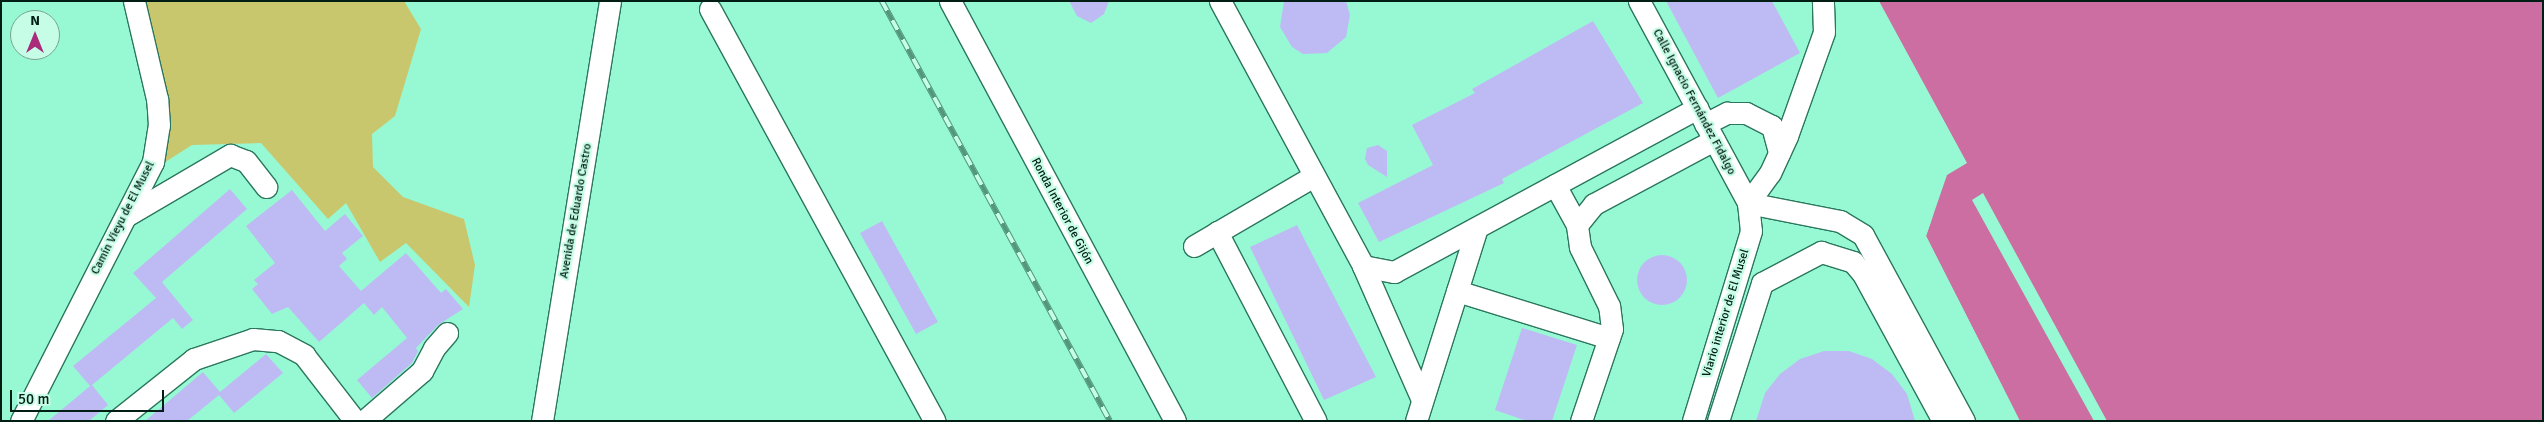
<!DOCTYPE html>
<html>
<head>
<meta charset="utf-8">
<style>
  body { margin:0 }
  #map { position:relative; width:2544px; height:422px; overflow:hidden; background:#97f9d3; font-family:Signika,sans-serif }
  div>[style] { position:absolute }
  .green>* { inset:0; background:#c9c76e }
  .water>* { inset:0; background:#cc6ea1 }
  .pier>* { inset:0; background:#97f9d3 }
  .building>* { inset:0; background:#bebbf4 }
  .round { border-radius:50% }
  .roads { filter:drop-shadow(1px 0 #2b775e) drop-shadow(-1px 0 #2b775e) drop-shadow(0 1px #2b775e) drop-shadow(0 -1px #2b775e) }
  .minor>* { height:21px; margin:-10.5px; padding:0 10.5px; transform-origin:10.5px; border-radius:10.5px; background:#fff }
  .rail>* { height:5.5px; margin-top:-2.75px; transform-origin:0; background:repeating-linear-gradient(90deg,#c6fde6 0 11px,#53967c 0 22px); box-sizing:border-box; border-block:1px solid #53967c }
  span { translate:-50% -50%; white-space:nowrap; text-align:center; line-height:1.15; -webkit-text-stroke:4.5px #c6fde6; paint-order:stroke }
  .street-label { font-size:12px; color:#001e14 }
  .frame { position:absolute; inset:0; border:2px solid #001e14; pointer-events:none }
  .north { position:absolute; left:10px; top:10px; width:50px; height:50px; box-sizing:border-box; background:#c6fde6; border:1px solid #77a492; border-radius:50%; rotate:0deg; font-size:14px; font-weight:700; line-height:20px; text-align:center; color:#001e14 }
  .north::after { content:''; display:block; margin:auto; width:18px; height:22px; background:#aa2b7a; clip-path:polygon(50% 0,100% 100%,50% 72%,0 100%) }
  .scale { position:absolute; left:10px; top:390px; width:154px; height:22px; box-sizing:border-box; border:2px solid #001e14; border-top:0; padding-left:6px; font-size:15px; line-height:18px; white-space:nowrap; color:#001e14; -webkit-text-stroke:4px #c6fde6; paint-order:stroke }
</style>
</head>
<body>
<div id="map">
  <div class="green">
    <i style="clip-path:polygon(145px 1px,404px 1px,421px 29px,395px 116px,372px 134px,373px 167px,403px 197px,464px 219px,475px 265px,469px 307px,406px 243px,380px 262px,346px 203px,328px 219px,261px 143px,192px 145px,159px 166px)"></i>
  </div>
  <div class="water">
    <i style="clip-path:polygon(1879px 1px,2543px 1px,2543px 421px,2020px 421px,1926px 236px,1947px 175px,1967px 163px)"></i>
  </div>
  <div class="pier">
    <i style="clip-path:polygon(1983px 193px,2107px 421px,2094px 421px,1972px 200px)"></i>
    <i style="clip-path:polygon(1934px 213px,1926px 236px,2020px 421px,1924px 237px)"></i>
  </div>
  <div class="building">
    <i style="clip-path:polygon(1069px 1px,1109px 1px,1104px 14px,1091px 23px,1077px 16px)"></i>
    <i style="clip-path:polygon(1284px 1px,1346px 1px,1350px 15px,1346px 37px,1327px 53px,1303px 54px,1292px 47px,1280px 27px)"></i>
    <i style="clip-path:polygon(1666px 1px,1772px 1px,1800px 53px,1718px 98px)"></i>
    <i style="clip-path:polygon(1593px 21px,1643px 103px,1502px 179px,1504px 183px,1379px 242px,1358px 203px,1433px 165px,1412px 125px,1475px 93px,1472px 89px)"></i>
    <i style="clip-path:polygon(1378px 145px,1387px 151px,1387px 177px,1368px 165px,1365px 159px,1367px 148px)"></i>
    <i style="clip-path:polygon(230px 189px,247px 209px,162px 282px,193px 320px,182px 329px,173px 318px,92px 385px,108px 405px,89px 421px,48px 421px,90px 386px,73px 366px,156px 298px,133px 273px)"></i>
    <i style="clip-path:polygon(292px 190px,325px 231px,345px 214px,363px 236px,342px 253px,347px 259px,339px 266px,361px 291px,406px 253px,441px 293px,446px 289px,463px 309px,438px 325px,416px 348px,418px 351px,412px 363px,372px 398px,357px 380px,407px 338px,382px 307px,374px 315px,364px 303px,319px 342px,288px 307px,272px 314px,252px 289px,258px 284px,254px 280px,275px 263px,246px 226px)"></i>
    <i style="clip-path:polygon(882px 221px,938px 322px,916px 334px,860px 233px)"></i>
    <i style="clip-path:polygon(1297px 225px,1376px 377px,1324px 400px,1250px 247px)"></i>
    <i class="round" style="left:1637px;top:255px;width:50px;height:50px"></i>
    <i style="clip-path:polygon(1522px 328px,1577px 345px,1552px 421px,1527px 421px,1495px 410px)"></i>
    <i style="clip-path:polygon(1824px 351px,1849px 351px,1872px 359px,1892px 374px,1907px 394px,1915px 421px,1756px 421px,1765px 393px,1780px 374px,1800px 359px)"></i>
    <i style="clip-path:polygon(266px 354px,283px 373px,234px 413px,219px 395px,187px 421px,145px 421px,203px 372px,220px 392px)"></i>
  </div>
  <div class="roads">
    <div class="minor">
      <i style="left:950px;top:1px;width:476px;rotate:61.8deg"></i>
      <i style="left:1220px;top:1px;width:301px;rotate:61.6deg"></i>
      <i style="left:1363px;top:266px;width:32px;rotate:11deg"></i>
      <i style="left:1394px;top:272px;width:345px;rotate:-28.4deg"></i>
      <i style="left:1639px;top:1px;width:230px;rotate:61.6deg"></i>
      <i style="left:1748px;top:203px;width:28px;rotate:84deg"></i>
      <i style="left:1751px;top:231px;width:199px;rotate:107deg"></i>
      <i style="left:710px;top:9px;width:469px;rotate:61.4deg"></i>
      <i style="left:1705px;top:124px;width:25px;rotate:-27deg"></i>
      <i style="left:1727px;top:113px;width:19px"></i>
      <i style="left:1746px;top:113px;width:29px;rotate:27deg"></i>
      <i style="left:1772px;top:126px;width:28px;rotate:75deg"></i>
      <i style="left:1555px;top:185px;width:46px;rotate:61.2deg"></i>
      <i style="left:1748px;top:203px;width:94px;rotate:11.1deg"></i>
      <i style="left:1840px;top:221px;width:27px;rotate:31deg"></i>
      <i style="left:1863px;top:235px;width:212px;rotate:61.5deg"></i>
      <i style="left:1748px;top:203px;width:37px;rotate:-54deg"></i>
      <i style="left:1770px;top:173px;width:41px;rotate:-65.3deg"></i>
      <i style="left:1787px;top:136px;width:110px;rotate:-70.4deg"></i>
      <i style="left:1824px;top:32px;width:31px;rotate:-92deg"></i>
      <i style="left:126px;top:216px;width:121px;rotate:-30.4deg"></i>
      <i style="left:230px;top:155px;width:17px;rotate:21deg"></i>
      <i style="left:246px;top:161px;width:33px;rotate:52deg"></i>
      <i style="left:1217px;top:232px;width:213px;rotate:62.4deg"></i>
      <i style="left:1194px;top:246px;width:139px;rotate:-30.3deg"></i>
      <i style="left:1363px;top:266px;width:146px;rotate:66.2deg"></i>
      <i style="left:1457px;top:291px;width:159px;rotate:17.2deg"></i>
      <i style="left:21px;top:421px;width:291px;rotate:-63deg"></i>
      <i style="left:153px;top:162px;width:37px;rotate:-81deg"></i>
      <i style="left:159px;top:125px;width:26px;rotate:-94deg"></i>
      <i style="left:157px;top:99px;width:101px;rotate:-103.2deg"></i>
      <i style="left:116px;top:421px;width:100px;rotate:-38.5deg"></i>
      <i style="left:194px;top:359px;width:62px;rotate:-18.7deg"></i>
      <i style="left:253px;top:339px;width:25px;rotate:5deg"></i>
      <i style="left:278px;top:341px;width:30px;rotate:28deg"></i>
      <i style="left:304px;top:355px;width:83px;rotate:52.3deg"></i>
      <i style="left:364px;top:421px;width:77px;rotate:-40.8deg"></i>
      <i style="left:422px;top:371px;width:26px;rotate:-62deg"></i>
      <i style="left:434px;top:348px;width:20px;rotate:-49deg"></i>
      <i style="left:542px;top:421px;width:425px;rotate:-80.8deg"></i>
      <i style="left:1416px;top:421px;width:202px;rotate:-72.5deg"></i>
      <i style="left:1581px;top:421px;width:97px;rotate:-71.4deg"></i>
      <i style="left:1612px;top:329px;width:23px;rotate:-97deg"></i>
      <i style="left:1609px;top:306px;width:66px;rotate:-116.2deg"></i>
      <i style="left:1580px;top:247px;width:22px;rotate:-98deg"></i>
      <i style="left:1577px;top:225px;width:27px;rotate:-51deg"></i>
      <i style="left:1594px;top:204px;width:136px;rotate:-28.1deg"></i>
      <i style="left:1718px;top:421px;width:145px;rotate:-72.3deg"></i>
      <i style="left:1762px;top:283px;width:67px;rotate:-27.7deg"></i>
      <i style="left:1821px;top:252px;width:34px;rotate:17deg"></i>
      <i style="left:1853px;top:262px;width:16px;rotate:50deg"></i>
      <i style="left:1863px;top:274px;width:167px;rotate:61.4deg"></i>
    </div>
  </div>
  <div class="rail">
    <i style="left:882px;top:1px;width:478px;rotate:61.5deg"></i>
  </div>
  <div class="street-label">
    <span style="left:1694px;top:102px;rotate:62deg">Calle Ignacio Fernández Fidalgo</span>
    <span style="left:576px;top:211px;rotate:-80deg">Avenida de Eduardo Castro</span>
    <span style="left:1062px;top:211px;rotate:62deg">Ronda Interior de Gijón</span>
    <span style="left:123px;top:218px;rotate:-63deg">Camín Vieyu de El Musel</span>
    <span style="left:1726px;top:313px;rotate:-73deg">Viario interior de El Musel</span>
  </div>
  <div class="frame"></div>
  <div class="north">N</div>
  <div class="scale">50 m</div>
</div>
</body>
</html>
